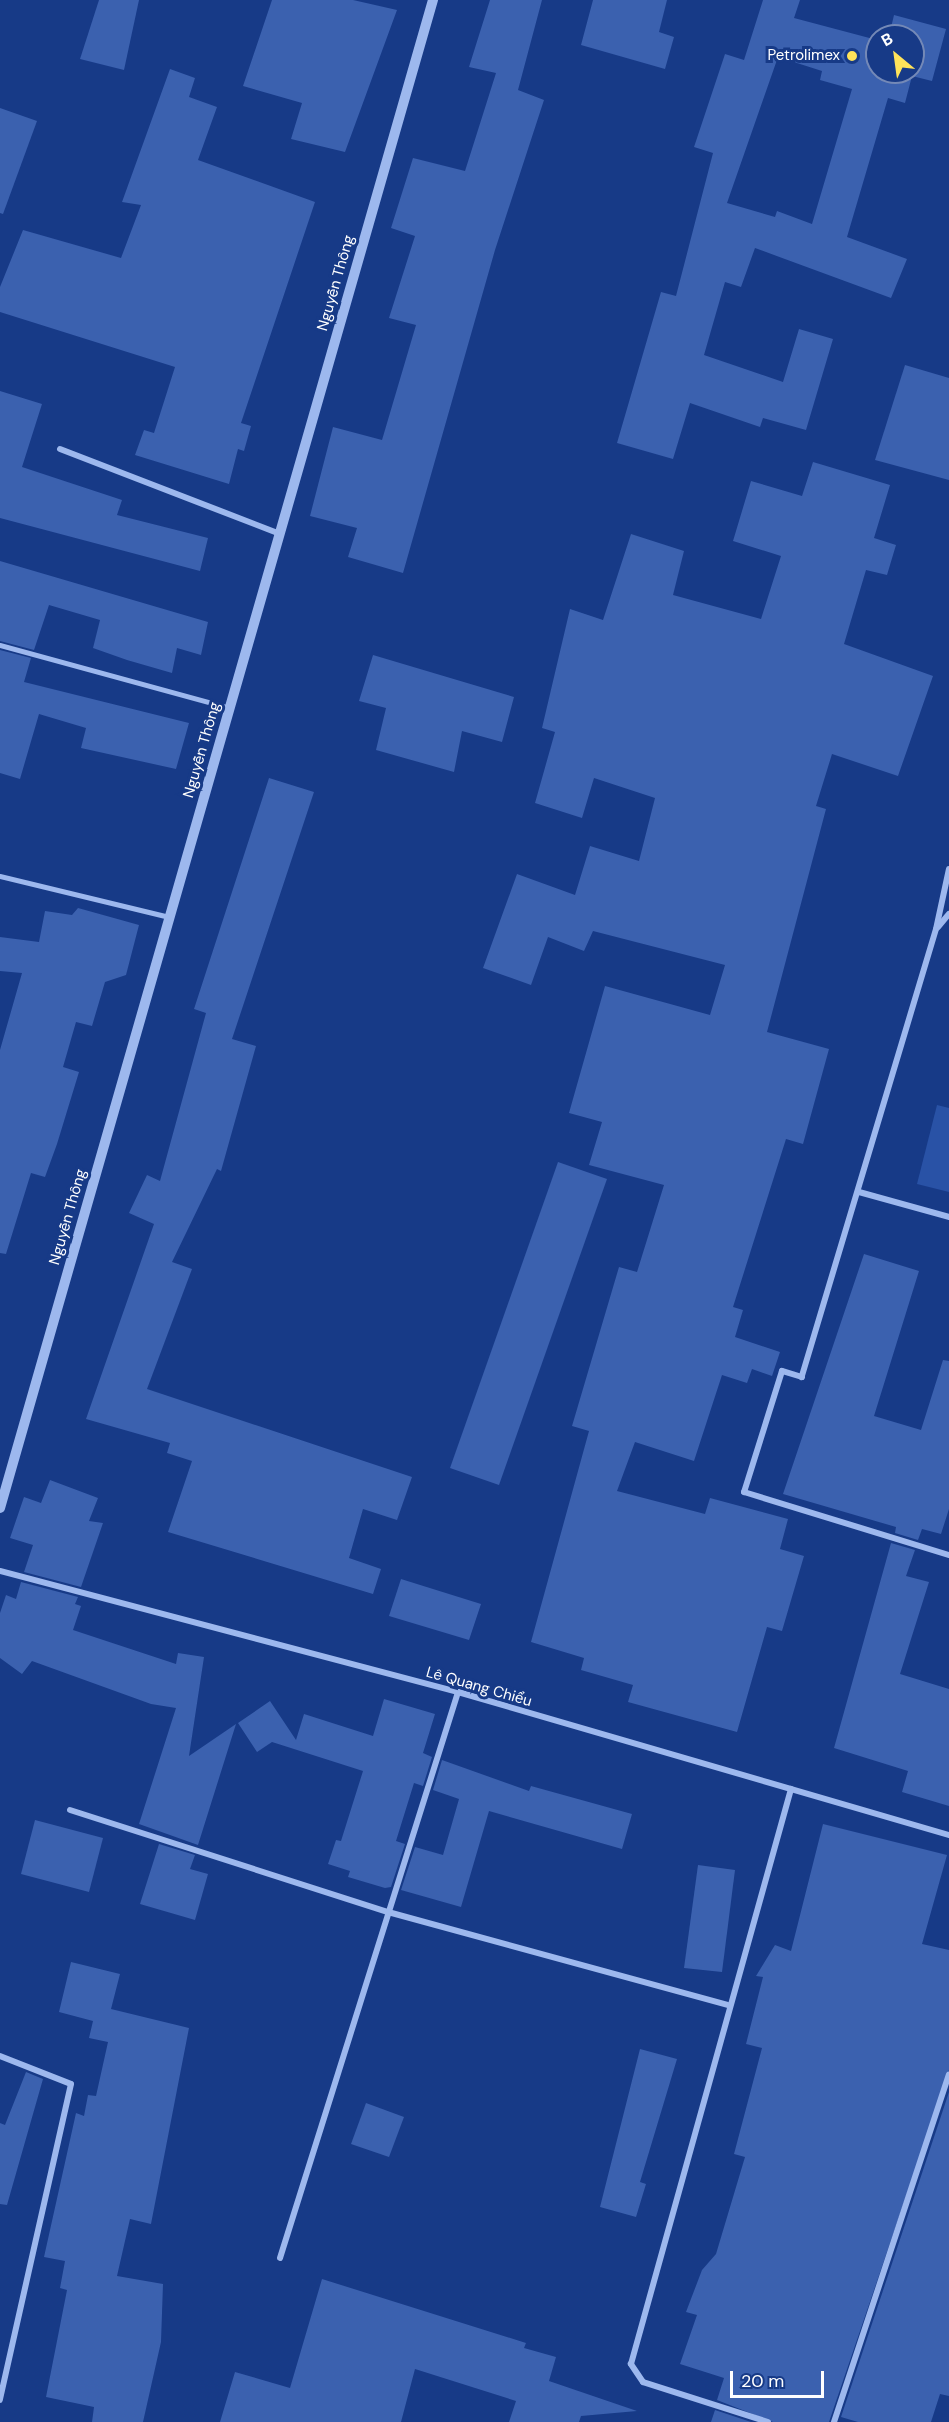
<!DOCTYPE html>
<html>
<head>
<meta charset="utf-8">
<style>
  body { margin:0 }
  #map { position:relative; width:949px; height:2422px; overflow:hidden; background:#173a87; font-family:"DM Sans",sans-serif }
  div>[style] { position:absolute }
  .green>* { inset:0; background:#2952a6 }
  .building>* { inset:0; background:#3b61af }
  .service>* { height:4.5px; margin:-2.25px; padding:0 2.25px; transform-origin:2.25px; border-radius:2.25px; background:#9db8ee }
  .minor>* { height:6px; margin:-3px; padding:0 3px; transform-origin:3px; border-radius:3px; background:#9db8ee }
  .tertiary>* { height:10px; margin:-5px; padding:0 5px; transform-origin:5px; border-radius:5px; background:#9db8ee }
  .dots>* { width:16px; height:16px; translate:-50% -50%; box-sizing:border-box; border:3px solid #173a87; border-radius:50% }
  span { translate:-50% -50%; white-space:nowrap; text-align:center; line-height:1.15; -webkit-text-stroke:6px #173a87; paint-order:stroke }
  .poi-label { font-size:15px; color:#fff }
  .right { translate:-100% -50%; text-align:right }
  .street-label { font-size:15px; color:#fff }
  .north { position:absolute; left:865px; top:24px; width:60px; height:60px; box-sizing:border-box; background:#173a87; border:2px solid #7489b7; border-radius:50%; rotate:331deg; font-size:16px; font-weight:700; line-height:24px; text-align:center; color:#fff }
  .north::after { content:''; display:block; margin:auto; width:21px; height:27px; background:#ffe35a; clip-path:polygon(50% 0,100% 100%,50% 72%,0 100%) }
  .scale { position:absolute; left:730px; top:2371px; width:94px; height:27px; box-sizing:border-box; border:3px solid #fff; border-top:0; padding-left:8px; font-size:18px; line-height:21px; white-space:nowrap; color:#fff; -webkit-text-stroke:4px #173a87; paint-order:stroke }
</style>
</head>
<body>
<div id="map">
  <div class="green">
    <i style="clip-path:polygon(937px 1105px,949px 1108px,949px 1192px,917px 1184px)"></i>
  </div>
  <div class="building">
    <i style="clip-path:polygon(99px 0,139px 0,124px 70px,80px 59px)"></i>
    <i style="clip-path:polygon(272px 0,353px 0,397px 10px,345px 152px,291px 139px,302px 103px,243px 86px)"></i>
    <i style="clip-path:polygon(490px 0,542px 0,518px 90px,544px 100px,495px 250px,403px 573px,348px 557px,357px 528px,310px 516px,333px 427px,382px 440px,416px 325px,389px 318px,415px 236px,391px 228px,413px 158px,465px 171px,496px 73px,469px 67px)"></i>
    <i style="clip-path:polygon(593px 0,667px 0,659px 32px,674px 37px,665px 69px,581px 45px)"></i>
    <i style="clip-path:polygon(evenodd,763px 0,800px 0,794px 18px,877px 40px,877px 72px,913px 72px,913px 36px,889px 36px,894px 15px,946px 29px,932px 81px,912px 76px,905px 103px,888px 98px,847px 237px,907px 259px,891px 298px,755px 248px,741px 287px,725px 282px,704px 355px,783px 382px,799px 329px,833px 339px,806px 430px,763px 418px,760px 427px,690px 403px,673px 459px,617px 443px,661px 292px,676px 296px,713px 153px,694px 147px,725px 54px,744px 60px,763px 0,778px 57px,822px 71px,820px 80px,852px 89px,812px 224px,777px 211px,775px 217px,727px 203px,778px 57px)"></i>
    <i style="clip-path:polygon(170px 69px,195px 78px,189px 97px,217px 107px,198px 160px,315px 202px,241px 423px,251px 426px,244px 451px,238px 449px,229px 484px,135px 455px,144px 430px,154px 433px,175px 367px,0 312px,0 287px,23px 230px,121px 258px,141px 205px,122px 202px)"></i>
    <i style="clip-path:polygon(0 108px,37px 121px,3px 214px,0 213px)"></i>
    <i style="clip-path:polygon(905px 365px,949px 378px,949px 480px,875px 460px)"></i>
    <i style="clip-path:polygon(0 391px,42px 404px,22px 467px,122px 500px,117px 515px,208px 538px,200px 571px,0 518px)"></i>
    <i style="clip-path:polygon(813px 462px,890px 485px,874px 538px,896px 545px,887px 575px,866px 570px,844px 644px,933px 676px,898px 776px,832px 754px,816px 806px,826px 809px,767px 1032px,829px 1049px,803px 1144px,786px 1139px,733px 1307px,743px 1310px,735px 1337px,780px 1352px,772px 1376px,752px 1369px,747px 1383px,722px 1375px,694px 1461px,635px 1442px,617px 1491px,705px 1514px,710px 1498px,788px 1519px,780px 1549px,804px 1556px,782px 1631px,767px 1627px,737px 1732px,628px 1702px,633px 1685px,581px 1670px,584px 1658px,531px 1642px,589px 1431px,572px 1426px,619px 1267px,637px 1272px,664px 1185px,589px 1165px,602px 1122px,569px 1113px,605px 986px,710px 1015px,725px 965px,593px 931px,584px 951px,548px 937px,531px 985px,483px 968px,517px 874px,575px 895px,590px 846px,639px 861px,655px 798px,594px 778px,582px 818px,535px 803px,555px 732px,542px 728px,570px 609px,603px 620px,631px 534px,684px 551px,673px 595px,761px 619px,781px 556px,733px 541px,751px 481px,802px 496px)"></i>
    <i style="clip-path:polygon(0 561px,208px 622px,201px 655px,177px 648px,172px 673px,127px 660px,93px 648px,100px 620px,49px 605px,34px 650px,0 641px)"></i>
    <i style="clip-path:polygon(0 650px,31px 658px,24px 682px,189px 723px,176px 769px,81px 748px,86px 728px,39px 714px,20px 779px,0 773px)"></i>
    <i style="clip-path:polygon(373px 655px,514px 697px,502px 742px,462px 731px,454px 772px,376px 750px,386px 708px,359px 701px)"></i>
    <i style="clip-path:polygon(269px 778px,314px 792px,232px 1039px,256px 1046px,221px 1171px,217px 1169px,172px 1262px,192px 1269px,147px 1389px,412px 1477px,397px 1520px,363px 1509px,349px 1558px,381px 1569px,373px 1594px,168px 1532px,192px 1461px,167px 1453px,170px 1443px,86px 1419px,154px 1224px,129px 1213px,147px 1175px,160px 1181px,206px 1013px,194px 1009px)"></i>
    <i style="clip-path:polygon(78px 908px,139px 925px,126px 975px,105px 982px,92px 1026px,76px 1022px,63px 1067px,79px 1072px,57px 1144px,45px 1177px,31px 1173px,6px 1254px,0 1253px,0 1050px,22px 973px,0 971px,0 937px,39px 942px,45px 911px,72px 915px)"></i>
    <i style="clip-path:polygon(558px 1162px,607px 1179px,499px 1485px,450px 1468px)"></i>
    <i style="clip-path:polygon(864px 1254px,919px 1271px,874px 1416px,921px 1430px,943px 1360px,949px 1361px,949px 1509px,941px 1534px,922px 1529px,918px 1540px,895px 1533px,896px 1527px,783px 1494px)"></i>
    <i style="clip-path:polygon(50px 1480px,98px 1498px,89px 1521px,103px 1523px,81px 1587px,24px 1572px,33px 1545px,10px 1538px,24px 1497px,41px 1503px)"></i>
    <i style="clip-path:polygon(891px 1543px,915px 1550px,906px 1576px,929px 1582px,900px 1674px,949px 1689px,949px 1806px,902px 1792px,908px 1771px,834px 1748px)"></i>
    <i style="clip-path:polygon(401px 1579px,481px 1604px,469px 1640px,389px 1616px)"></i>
    <i style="clip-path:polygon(21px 1582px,78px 1597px,75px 1604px,81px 1606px,73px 1630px,176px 1664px,178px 1653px,204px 1657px,189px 1756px,236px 1724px,198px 1845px,139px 1824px,176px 1708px,151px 1704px,32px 1661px,22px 1674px,0 1658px,0 1613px,6px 1595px,16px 1599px)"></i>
    <i style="clip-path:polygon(384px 1699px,435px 1714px,423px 1753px,432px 1757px,423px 1786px,414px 1783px,396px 1841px,405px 1844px,391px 1887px,385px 1888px,348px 1877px,350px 1871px,328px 1864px,336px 1840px,341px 1841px,363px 1771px,272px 1742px,257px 1752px,238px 1723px,270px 1701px,296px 1740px,304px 1714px,373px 1736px)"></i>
    <i style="clip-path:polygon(442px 1760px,529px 1791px,531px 1786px,632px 1814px,622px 1849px,489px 1811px,461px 1907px,401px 1890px,415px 1847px,443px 1855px,459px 1799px,433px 1790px)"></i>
    <i style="clip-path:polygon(35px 1820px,103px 1838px,89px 1892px,21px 1874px)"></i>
    <i style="clip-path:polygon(823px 1824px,947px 1855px,922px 1944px,949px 1950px,949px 2070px,829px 2422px,773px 2422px,717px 2400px,724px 2378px,680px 2364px,697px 2315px,686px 2312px,702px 2270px,716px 2254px,745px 2157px,734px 2154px,762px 2048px,746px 2044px,763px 1977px,756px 1976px,775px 1945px,791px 1951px)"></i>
    <i style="clip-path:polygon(159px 1844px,195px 1855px,190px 1869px,208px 1874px,195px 1920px,140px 1904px)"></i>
    <i style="clip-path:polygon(698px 1865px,735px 1870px,722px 1972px,684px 1968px)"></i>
    <i style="clip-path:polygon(71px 1962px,120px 1974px,111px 2009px,189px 2028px,151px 2224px,130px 2219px,117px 2276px,163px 2284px,161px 2342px,143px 2422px,92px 2422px,94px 2407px,46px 2397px,67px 2290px,60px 2288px,65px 2261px,44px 2257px,76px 2113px,84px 2116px,88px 2095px,96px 2096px,108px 2042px,89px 2038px,93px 2021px,59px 2012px)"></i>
    <i style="clip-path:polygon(640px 2049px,677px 2059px,640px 2182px,646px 2184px,636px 2217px,600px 2207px)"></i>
    <i style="clip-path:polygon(26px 2072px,43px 2079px,7px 2205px,0 2204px,0 2123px,5px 2125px)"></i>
    <i style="clip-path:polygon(949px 2092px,949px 2396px,940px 2394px,931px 2422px,858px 2422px,841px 2417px)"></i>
    <i style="clip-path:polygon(366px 2103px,404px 2117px,389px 2157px,351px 2144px)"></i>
    <i style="clip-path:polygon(322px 2279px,526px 2343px,524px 2348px,556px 2357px,549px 2381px,637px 2411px,581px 2416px,579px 2422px,509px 2422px,516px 2401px,415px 2369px,401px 2422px,220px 2422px,235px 2372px,290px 2388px)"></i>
    <i style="clip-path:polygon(715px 2410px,751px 2422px,711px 2422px)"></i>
  </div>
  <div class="service">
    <i style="left:0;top:645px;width:238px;rotate:15.3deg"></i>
    <i style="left:0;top:876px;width:175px;rotate:13.6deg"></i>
  </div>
  <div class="minor">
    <i style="left:60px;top:449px;width:236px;rotate:21.1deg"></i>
    <i style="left:949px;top:869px;width:61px;rotate:102.2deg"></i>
    <i style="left:936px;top:929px;width:468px;rotate:106.7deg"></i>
    <i style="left:802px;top:1377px;width:21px;rotate:-163deg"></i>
    <i style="left:782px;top:1371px;width:127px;rotate:107.4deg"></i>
    <i style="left:744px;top:1492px;width:214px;rotate:17.1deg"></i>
    <i style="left:938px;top:927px;width:17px;rotate:-50deg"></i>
    <i style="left:859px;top:1192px;width:93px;rotate:15.5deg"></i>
    <i style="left:0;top:1571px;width:474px;rotate:14.8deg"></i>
    <i style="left:458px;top:1692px;width:511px;rotate:16.24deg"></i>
    <i style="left:70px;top:1810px;width:334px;rotate:17.8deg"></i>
    <i style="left:388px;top:1912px;width:352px;rotate:15.3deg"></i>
    <i style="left:0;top:2056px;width:76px;rotate:21.5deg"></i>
    <i style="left:71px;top:2084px;width:324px;rotate:102.7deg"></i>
    <i style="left:280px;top:2258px;width:593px;rotate:-72.54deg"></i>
    <i style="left:768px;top:2422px;width:131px;rotate:-162.3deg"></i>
    <i style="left:643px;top:2382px;width:22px;rotate:-124deg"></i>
    <i style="left:631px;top:2364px;width:597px;rotate:-74.45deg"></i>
    <i style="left:834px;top:2422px;width:366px;rotate:-71.7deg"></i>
  </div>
  <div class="tertiary">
    <i style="left:0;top:1508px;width:1569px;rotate:-73.98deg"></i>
  </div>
  <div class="dots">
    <i style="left:852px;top:56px;background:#ffe35a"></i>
  </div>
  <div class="poi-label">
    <span class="right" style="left:840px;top:56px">Petrolimex</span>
  </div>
  <div class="street-label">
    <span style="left:336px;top:283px;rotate:-74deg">Nguyễn Thông</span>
    <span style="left:202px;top:750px;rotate:-74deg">Nguyễn Thông</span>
    <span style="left:68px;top:1217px;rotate:-74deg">Nguyễn Thông</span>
    <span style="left:479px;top:1687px;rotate:16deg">Lê Quang Chiểu</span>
  </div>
  <div class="north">B</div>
  <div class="scale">20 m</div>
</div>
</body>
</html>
